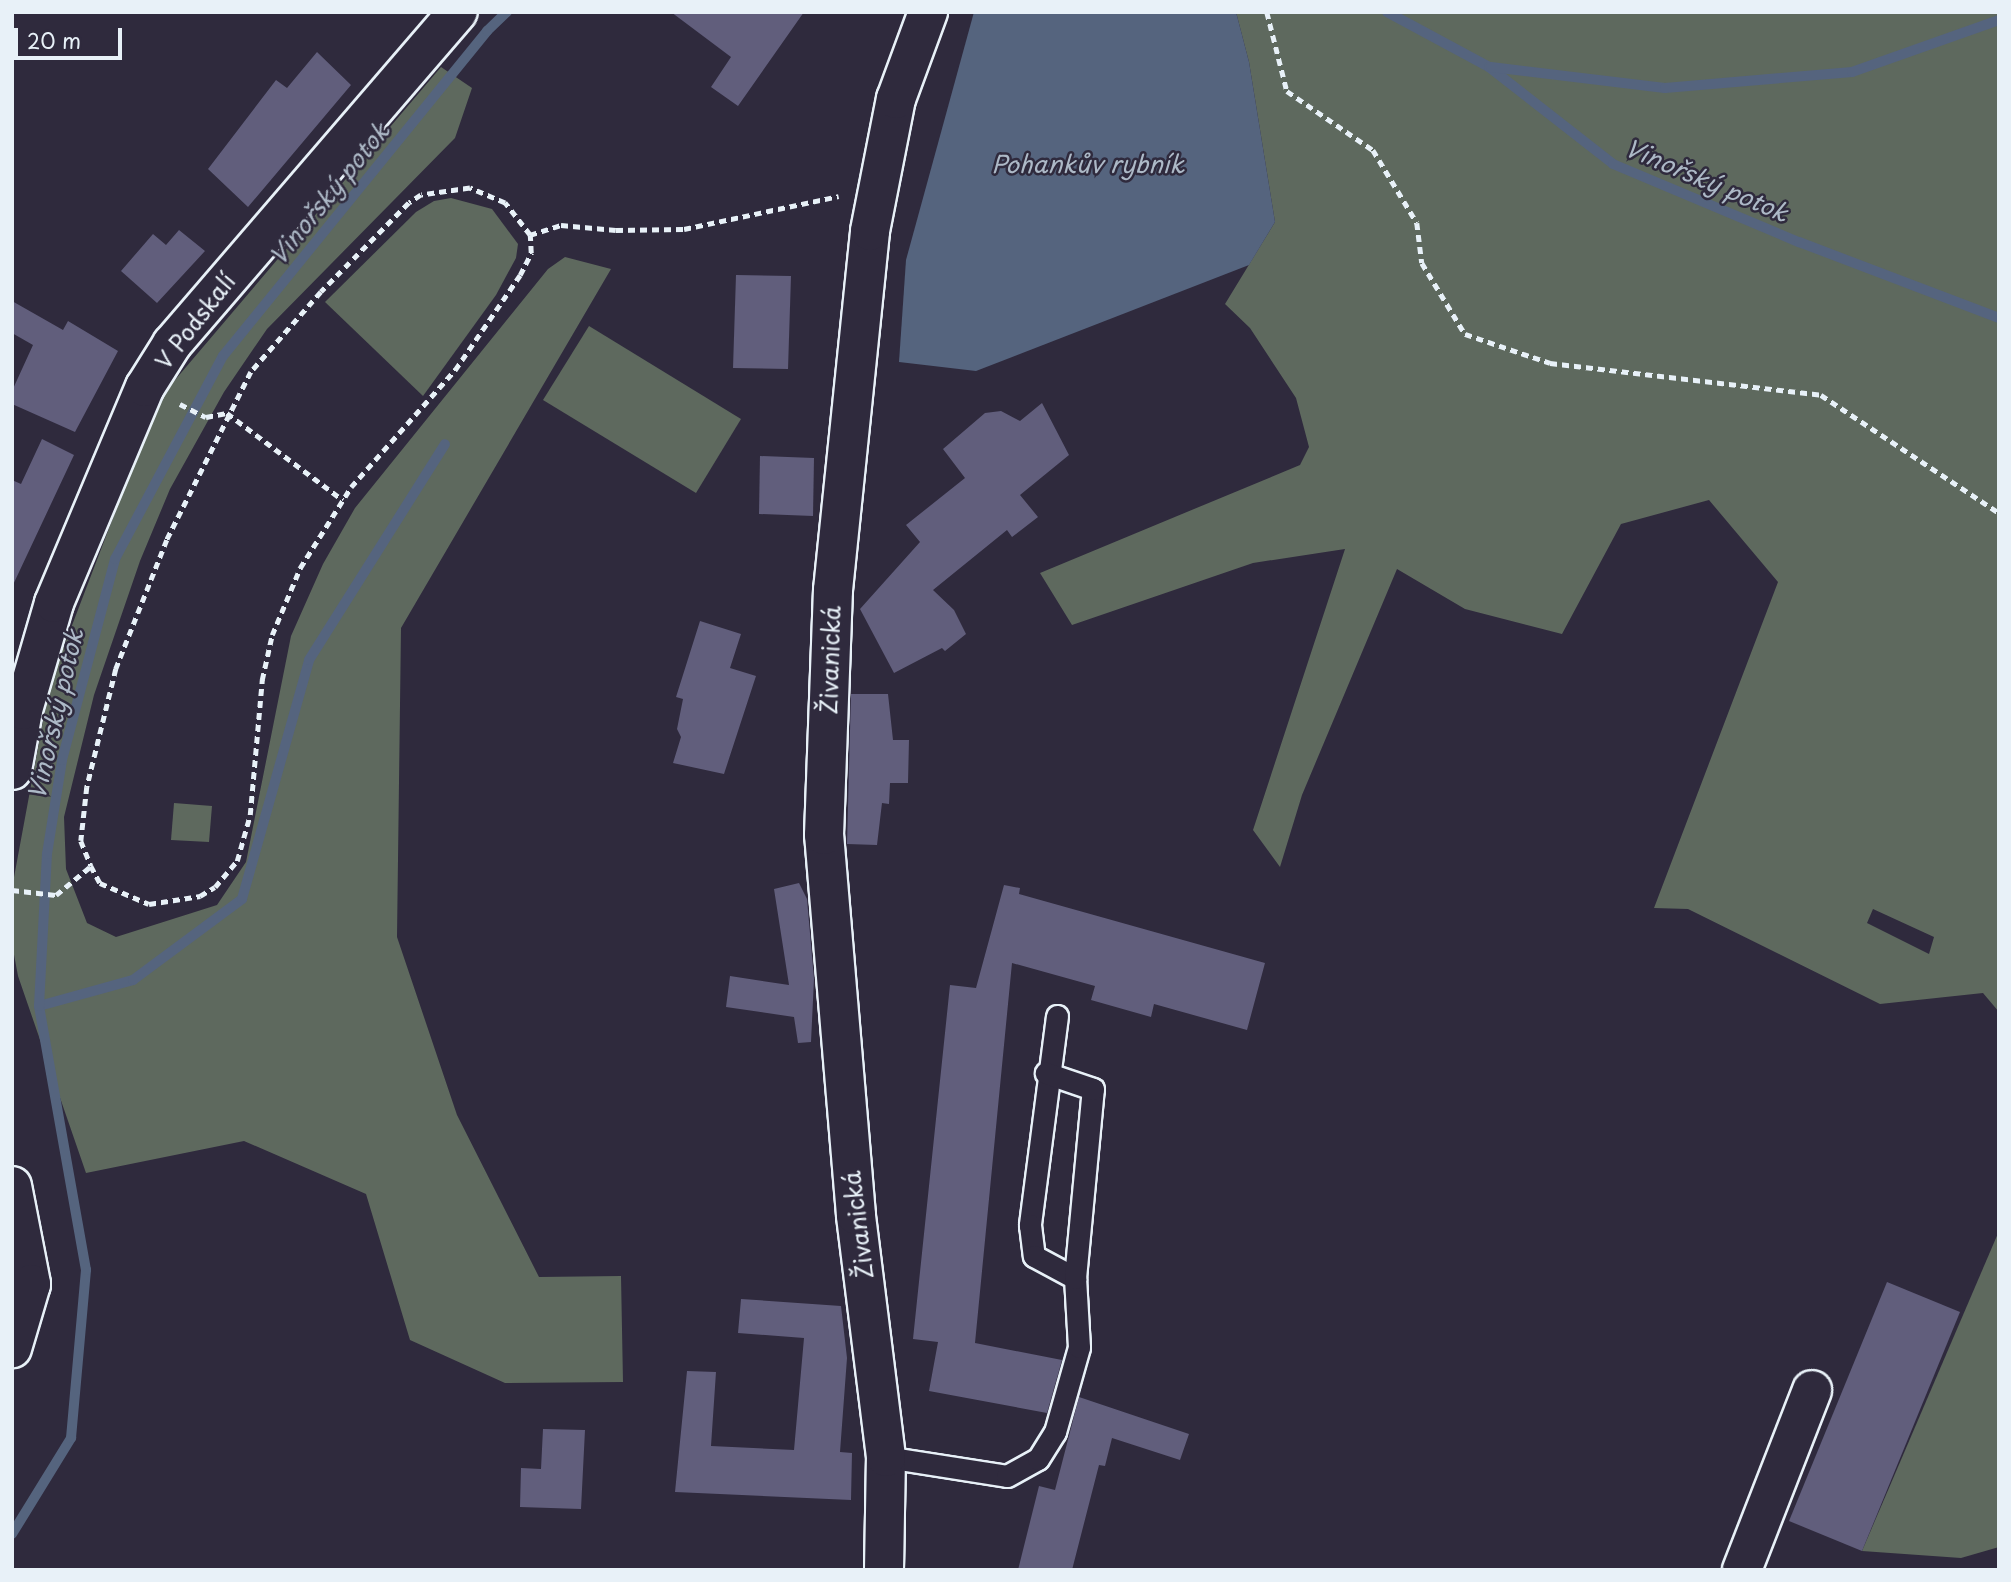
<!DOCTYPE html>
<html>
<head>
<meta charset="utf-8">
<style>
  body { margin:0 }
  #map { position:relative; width:2011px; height:1582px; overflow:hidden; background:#2f2a3d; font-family:"Playpen Sans",sans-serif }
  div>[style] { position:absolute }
  .green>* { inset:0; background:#5e695e }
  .water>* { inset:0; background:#55647e }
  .stream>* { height:10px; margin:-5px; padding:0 5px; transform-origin:5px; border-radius:5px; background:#55647e }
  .building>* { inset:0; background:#615e7c }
  .path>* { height:4.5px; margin-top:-2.25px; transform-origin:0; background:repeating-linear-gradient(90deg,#e8f1f8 0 7px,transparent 0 12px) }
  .roads { filter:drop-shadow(2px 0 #e8f1f8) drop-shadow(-2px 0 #e8f1f8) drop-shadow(0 2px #e8f1f8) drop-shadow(0 -2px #e8f1f8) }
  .lane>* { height:21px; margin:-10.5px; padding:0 10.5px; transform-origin:10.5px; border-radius:10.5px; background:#2f2a3d }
  .street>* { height:38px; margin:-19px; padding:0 19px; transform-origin:19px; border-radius:19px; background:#2f2a3d }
  .secondary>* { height:38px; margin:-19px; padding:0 19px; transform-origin:19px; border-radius:19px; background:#2f2a3d }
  span { translate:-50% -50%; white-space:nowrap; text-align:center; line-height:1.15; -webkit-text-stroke:5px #2f2a3d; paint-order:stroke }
  .street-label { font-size:23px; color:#e8f1f8 }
  .water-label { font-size:24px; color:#adb9c7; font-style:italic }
  .frame { position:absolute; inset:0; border:14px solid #e8f1f8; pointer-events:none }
  .scale { position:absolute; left:14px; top:28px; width:108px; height:32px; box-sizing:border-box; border:4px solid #e8f1f8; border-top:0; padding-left:9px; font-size:21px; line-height:24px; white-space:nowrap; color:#e8f1f8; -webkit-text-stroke:5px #2f2a3d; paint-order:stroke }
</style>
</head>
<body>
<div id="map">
  <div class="green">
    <i style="clip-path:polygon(evenodd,1236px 12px,1999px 12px,1999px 1012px,1983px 993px,1880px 1004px,1688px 909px,1654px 908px,1778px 582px,1709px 500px,1621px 524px,1562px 634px,1465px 609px,1397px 569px,1302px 795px,1280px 867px,1253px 830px,1345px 549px,1253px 563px,1072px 625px,1040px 573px,1300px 465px,1309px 447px,1296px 398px,1250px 328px,1225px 304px,1275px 222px,1249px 62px,1236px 12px,1873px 909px,1934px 937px,1929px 954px,1867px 923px,1873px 909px)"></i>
    <i style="clip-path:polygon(441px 67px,472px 88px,455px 138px,267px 329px,224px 392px,170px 489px,140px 561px,94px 695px,64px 817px,66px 869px,87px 923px,116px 937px,217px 905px,246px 862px,291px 636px,323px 564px,355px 508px,548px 269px,565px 257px,611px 269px,401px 628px,397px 937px,457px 1115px,539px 1277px,621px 1276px,623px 1382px,505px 1383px,410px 1340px,366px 1194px,244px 1141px,86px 1173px,18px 976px,12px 944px,12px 888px,50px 683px,158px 400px)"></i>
    <i style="clip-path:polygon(451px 198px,492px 209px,518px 244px,516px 258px,496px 295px,423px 396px,325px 302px,416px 212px,434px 201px)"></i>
    <i style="clip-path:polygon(589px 326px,741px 419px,696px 493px,543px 400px)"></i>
    <i style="clip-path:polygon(174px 803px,212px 806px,209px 842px,171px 840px)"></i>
    <i style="clip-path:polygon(1999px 1231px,1999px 1547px,1961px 1558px,1862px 1551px)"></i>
  </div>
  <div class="water">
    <i style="clip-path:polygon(974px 12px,1236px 12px,1249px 62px,1275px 222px,1249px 265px,976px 371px,899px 362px,906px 260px)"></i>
  </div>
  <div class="stream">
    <i style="left:1387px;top:12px;width:116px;rotate:28.3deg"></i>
    <i style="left:1489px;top:67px;width:157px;rotate:38deg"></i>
    <i style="left:1613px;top:164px;width:202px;rotate:22.8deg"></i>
    <i style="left:1799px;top:242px;width:214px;rotate:20.8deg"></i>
    <i style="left:1491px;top:67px;width:175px;rotate:6.9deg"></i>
    <i style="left:1665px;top:88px;width:188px;rotate:-4.9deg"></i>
    <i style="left:1852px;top:72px;width:156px;rotate:-19.5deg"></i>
    <i style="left:39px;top:1006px;width:98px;rotate:-15.5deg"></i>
    <i style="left:133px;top:980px;width:136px;rotate:-36.6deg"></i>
    <i style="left:242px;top:899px;width:248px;rotate:-74.3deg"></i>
    <i style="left:309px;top:660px;width:255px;rotate:-57.8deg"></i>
    <i style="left:12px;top:1534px;width:113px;rotate:-58.4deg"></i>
    <i style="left:71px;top:1438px;width:169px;rotate:-84.9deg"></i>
    <i style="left:86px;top:1270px;width:268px;rotate:-100.1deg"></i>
    <i style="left:39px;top:1006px;width:152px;rotate:-87deg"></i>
    <i style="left:47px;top:854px;width:95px;rotate:-80.9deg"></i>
    <i style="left:62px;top:760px;width:208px;rotate:-75.2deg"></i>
    <i style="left:115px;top:559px;width:230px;rotate:-62deg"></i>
    <i style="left:223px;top:356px;width:419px;rotate:-50.9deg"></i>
    <i style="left:487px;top:31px;width:28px;rotate:-44deg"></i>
  </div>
  <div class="building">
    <i style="clip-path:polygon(671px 12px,804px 12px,738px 106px,711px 87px,731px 57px)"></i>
    <i style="clip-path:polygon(317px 52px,351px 85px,248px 207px,208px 169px,276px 80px,287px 88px)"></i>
    <i style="clip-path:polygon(179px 230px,205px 251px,157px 303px,121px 271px,153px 234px,166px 245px)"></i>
    <i style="clip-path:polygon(736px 275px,791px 276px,788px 369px,733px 368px)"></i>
    <i style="clip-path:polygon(12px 301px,63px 330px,68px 321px,118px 351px,75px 432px,12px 404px,12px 391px,33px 345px,12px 333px)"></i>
    <i style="clip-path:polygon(1042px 403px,1069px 455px,1020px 495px,1038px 517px,1012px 537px,1007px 530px,933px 590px,954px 610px,966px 634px,945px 651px,942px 648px,894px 673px,860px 609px,920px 542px,906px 525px,965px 478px,943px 449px,985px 413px,1001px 411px,1020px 421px)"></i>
    <i style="clip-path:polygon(42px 439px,74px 455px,12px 587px,12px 480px,21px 484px)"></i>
    <i style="clip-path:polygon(760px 456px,814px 458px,813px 516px,759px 514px)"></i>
    <i style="clip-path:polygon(700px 621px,741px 634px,730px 668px,756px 676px,724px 774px,673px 763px,681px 737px,677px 729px,683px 699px,676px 697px)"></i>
    <i style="clip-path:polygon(851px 694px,888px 694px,893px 740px,909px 740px,908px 783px,890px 783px,889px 804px,882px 803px,877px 845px,847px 844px)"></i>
    <i style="clip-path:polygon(799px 883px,807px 899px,814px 979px,811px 1042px,798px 1043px,794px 1017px,726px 1007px,730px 976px,789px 985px,774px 889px)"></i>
    <i style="clip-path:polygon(1004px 885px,1020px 888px,1019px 894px,1265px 963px,1247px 1030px,1154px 1004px,1151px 1017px,1091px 1000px,1095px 986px,1012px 963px,975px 1343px,1062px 1360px,1047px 1413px,929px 1391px,938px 1342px,913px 1339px,950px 985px,976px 988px)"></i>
    <i style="clip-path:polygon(1887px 1282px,1960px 1312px,1862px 1551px,1789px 1521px)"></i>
    <i style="clip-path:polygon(741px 1299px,841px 1306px,847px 1358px,840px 1452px,852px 1453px,851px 1500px,675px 1492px,687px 1371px,716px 1372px,711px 1446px,794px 1450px,804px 1338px,738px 1333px)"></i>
    <i style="clip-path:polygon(1079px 1397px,1189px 1434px,1180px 1460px,1112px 1438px,1105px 1466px,1099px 1465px,1072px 1570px,1018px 1570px,1039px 1486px,1055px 1490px)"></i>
    <i style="clip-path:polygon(543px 1429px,585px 1430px,581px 1509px,520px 1507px,521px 1468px,541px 1469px)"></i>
  </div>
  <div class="path">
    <i style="left:1267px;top:12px;width:81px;rotate:75.8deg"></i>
    <i style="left:1287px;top:91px;width:104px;rotate:34.5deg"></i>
    <i style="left:1373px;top:150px;width:85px;rotate:58.9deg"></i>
    <i style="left:1417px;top:223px;width:40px;rotate:82.9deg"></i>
    <i style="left:1422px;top:263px;width:83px;rotate:58.8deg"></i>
    <i style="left:1465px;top:334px;width:90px;rotate:18.8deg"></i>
    <i style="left:1550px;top:363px;width:273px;rotate:6.7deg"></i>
    <i style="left:1821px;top:395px;width:214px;rotate:33.5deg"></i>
    <i style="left:530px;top:235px;width:33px;rotate:-18deg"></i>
    <i style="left:561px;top:225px;width:55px;rotate:5.2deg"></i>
    <i style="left:616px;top:230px;width:68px;rotate:-0.8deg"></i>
    <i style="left:684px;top:229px;width:158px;rotate:-12deg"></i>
    <i style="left:180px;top:404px;width:29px;rotate:27deg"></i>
    <i style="left:206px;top:417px;width:21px;rotate:-11deg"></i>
    <i style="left:227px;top:413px;width:145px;rotate:36.9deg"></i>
    <i style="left:12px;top:890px;width:44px;rotate:6.5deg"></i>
    <i style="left:56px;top:895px;width:45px;rotate:-39.6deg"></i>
    <i style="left:91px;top:866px;width:19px;rotate:62deg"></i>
    <i style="left:100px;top:883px;width:53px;rotate:23.2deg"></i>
    <i style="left:149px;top:904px;width:52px;rotate:-8.9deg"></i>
    <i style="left:200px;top:896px;width:17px;rotate:-31deg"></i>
    <i style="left:215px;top:887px;width:34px;rotate:-50deg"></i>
    <i style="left:237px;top:861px;width:48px;rotate:-74.2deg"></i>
    <i style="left:250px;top:815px;width:136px;rotate:-84.9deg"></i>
    <i style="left:262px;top:680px;width:46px;rotate:-77.5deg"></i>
    <i style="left:272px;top:635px;width:73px;rotate:-67.3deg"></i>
    <i style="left:300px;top:568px;width:96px;rotate:-57.8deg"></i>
    <i style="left:351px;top:487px;width:157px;rotate:-48.4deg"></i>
    <i style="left:455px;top:370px;width:115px;rotate:-55.6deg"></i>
    <i style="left:520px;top:275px;width:25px;rotate:-63deg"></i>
    <i style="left:531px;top:253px;width:18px;rotate:-93deg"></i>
    <i style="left:530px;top:235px;width:41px;rotate:-128deg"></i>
    <i style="left:505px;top:203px;width:38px;rotate:-157deg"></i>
    <i style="left:470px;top:188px;width:49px;rotate:171.9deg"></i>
    <i style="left:421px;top:195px;width:14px;rotate:146deg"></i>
    <i style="left:409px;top:203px;width:125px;rotate:134.7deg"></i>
    <i style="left:321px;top:292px;width:106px;rotate:131.2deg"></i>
    <i style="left:251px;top:372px;width:188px;rotate:116.6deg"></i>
    <i style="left:167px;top:540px;width:139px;rotate:111.6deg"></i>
    <i style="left:116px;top:669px;width:122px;rotate:103.8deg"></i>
    <i style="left:87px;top:787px;width:54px;rotate:96.3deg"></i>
    <i style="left:81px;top:841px;width:27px;rotate:68deg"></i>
  </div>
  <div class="roads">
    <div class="lane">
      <i style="left:1057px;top:1016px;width:211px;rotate:97.4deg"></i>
      <i style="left:1030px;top:1225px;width:31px;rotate:83deg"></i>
      <i style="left:1034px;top:1256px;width:47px;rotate:28.2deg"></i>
      <i style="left:886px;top:1457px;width:122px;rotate:8.9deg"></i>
      <i style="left:1007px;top:1476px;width:35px;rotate:-29deg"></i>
      <i style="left:1038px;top:1459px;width:32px;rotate:-58deg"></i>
      <i style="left:1055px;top:1432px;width:88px;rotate:-74.2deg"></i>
      <i style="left:1079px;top:1347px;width:69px;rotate:-93.3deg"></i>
      <i style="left:1075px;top:1278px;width:190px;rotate:-84.6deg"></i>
      <i style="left:1093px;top:1089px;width:50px;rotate:-161.2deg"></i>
    </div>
    <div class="street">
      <i style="left:12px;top:770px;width:61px;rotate:-79.6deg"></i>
      <i style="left:23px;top:710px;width:111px;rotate:-73.8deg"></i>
      <i style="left:54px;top:603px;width:234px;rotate:-67.2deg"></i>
      <i style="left:145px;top:387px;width:51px;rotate:-57.9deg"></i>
      <i style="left:172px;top:344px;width:438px;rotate:-49.3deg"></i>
      <i style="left:12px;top:1186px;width:100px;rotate:79deg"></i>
      <i style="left:31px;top:1284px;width:67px;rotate:106.5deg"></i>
      <i style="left:1742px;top:1570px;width:193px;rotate:-68.7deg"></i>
    </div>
    <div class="secondary">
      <i style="left:884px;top:1570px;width:113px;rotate:-89deg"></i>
      <i style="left:886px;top:1457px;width:244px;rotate:-97.1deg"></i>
      <i style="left:856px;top:1215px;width:381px;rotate:-94.8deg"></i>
      <i style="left:824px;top:835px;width:245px;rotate:-87.9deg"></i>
      <i style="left:833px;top:590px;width:361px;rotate:-84.1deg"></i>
      <i style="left:870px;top:231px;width:135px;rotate:-78.9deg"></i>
      <i style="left:896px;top:99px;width:93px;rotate:-69.8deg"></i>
    </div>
  </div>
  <div class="street-label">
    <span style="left:195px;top:321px;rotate:-52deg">V Podskalí</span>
    <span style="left:830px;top:660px;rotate:-88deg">Živanická</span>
    <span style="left:858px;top:1225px;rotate:-97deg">Živanická</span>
  </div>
  <div class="water-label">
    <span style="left:1088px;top:164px">Pohankův rybník</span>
    <span style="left:1707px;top:180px;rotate:23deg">Vinořský potok</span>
    <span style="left:329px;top:193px;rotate:-51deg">Vinořský potok</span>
    <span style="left:55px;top:714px;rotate:-77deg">Vinořský potok</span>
  </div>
  <div class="frame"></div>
  <div class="scale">20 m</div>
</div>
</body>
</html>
